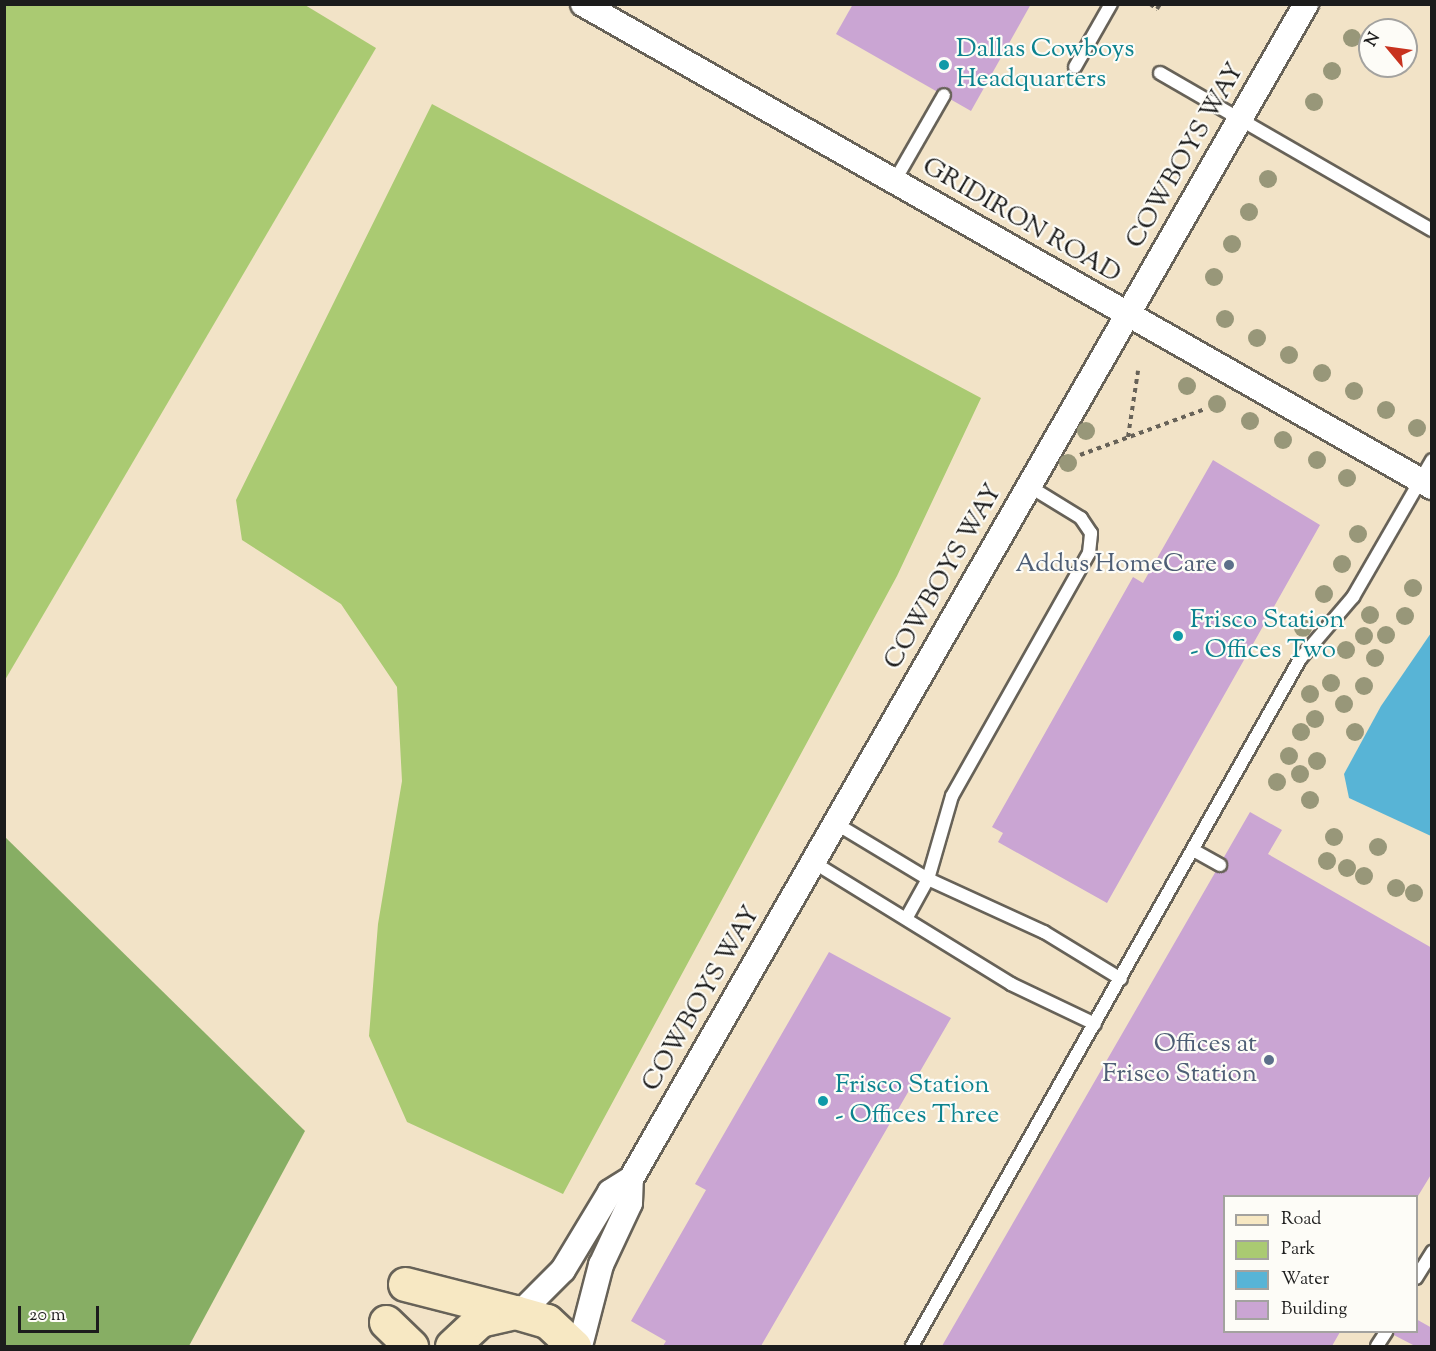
<!DOCTYPE html>
<html>
<head>
<meta charset="utf-8">
<style>
  body { margin:0 }
  #map { position:relative; width:1436px; height:1351px; overflow:hidden; background:#f2e3c7; font-family:"Sorts Mill Goudy",serif }
  div>[style] { position:absolute }
  .green>* { inset:0; background:#aaca72 }
  .forest>* { inset:0; background:#87ae64 }
  .water>* { inset:0; background:#58b4d6 }
  .building>* { inset:0; background:#caa5d3 }
  .path>* { height:4px; margin-top:-2px; transform-origin:0; background:repeating-linear-gradient(90deg,#676258 0 4.5px,transparent 0 9px) }
  .roads { filter:drop-shadow(2px 0 #676258) drop-shadow(-2px 0 #676258) drop-shadow(0 2px #676258) drop-shadow(0 -2px #676258) }
  .lane>* { height:12px; margin:-6px; padding:0 6px; transform-origin:6px; border-radius:6px; background:#fff }
  .street>* { height:24px; margin:-12px; padding:0 12px; transform-origin:12px; border-radius:12px; background:#fff }
  .secondary>* { height:33px; margin:-16.5px; padding:0 16.5px; transform-origin:16.5px; border-radius:16.5px; background:#f7e8c3 }
  .trees>* { width:18px; height:18px; margin:-9px; border-radius:50%; background:#989779 }
  .dots>* { width:16px; height:16px; translate:-50% -50%; box-sizing:border-box; border:3px solid #fdfcf7; border-radius:50% }
  span { translate:-50% -50%; white-space:nowrap; text-align:center; line-height:1.15; -webkit-text-stroke:4.5px #fdfcf7; paint-order:stroke }
  .culture-label { font-size:26px; color:#0d838f }
  .left { translate:0 -50%; text-align:left }
  .street-label { font-size:26px; color:#1c1c1c }
  .service-label { font-size:26px; color:#4e5e75 }
  .right { translate:-100% -50%; text-align:right }
  .frame { position:absolute; inset:0; border:6px solid #1c1c1c; pointer-events:none }
  .legend { position:absolute; left:1223px; top:1195px; width:195px; height:138px; box-sizing:border-box; background:#fdfcf7; border:2px solid #a3a29f; margin:0; padding:8px 10px; list-style:none; font-size:18px; color:#1c1c1c }
  .legend li { display:flex; align-items:center; gap:12px; height:30px }
  .legend b { width:30px; border:2px solid #a3a29f }
  .north { position:absolute; left:1358px; top:18px; width:60px; height:60px; box-sizing:border-box; background:#fdfcf7; border:2px solid #a3a29f; border-radius:50%; rotate:299deg; font-size:16px; font-weight:700; line-height:24px; text-align:center; color:#1c1c1c }
  .north::after { content:''; display:block; margin:auto; width:21px; height:27px; background:#c8321e; clip-path:polygon(50% 0,100% 100%,50% 72%,0 100%) }
  .scale { position:absolute; left:18px; top:1306px; width:81px; height:27px; box-sizing:border-box; border:3px solid #1c1c1c; border-top:0; padding-left:8px; font-size:18px; line-height:21px; white-space:nowrap; color:#1c1c1c; -webkit-text-stroke:4px #fdfcf7; paint-order:stroke }
</style>
</head>
<body>
<div id="map">
  <div class="green">
    <i style="clip-path:polygon(5px 4px,305px 5px,376px 48px,5px 680px)"></i>
    <i style="clip-path:polygon(432px 104px,981px 398px,897px 576px,563px 1194px,407px 1122px,369px 1036px,378px 924px,402px 781px,397px 687px,341px 604px,242px 540px,236px 500px)"></i>
  </div>
  <div class="forest">
    <i style="clip-path:polygon(4px 836px,305px 1131px,189px 1346px,5px 1346px)"></i>
  </div>
  <div class="water">
    <i style="clip-path:polygon(1431px 633px,1431px 836px,1349px 798px,1344px 774px,1381px 706px)"></i>
  </div>
  <div class="building">
    <i style="clip-path:polygon(853px 4px,1031px 4px,971px 111px,836px 34px)"></i>
    <i style="clip-path:polygon(1213px 460px,1320px 525px,1107px 903px,998px 842px,1003px 833px,992px 827px,1133px 577px,1143px 583px)"></i>
    <i style="clip-path:polygon(1250px 812px,1282px 830px,1268px 854px,1432px 948px,1432px 1173px,1418px 1196px,1224px 1196px,1224px 1332px,1340px 1332px,1332px 1346px,942px 1346px)"></i>
    <i style="clip-path:polygon(829px 952px,951px 1018px,761px 1346px,663px 1346px,666px 1341px,631px 1321px,706px 1190px,695px 1184px)"></i>
    <i style="clip-path:polygon(1416px 1319px,1432px 1328px,1432px 1346px,1415px 1346px,1388px 1332px,1416px 1332px)"></i>
  </div>
  <div class="path">
    <i style="left:1150px;top:4px;width:9px;rotate:36deg"></i>
    <i style="left:1157px;top:9px;width:6px;rotate:-59deg"></i>
    <i style="left:1128px;top:437px;width:67px;rotate:-81.4deg"></i>
    <i style="left:1080px;top:455px;width:133px;rotate:-20.2deg"></i>
  </div>
  <div class="roads">
    <div class="lane">
      <i style="left:1075px;top:67px;width:73px;rotate:-60.3deg"></i>
      <i style="left:1160px;top:73px;width:314px;rotate:30deg"></i>
      <i style="left:894px;top:182px;width:100px;rotate:-60.1deg"></i>
      <i style="left:835px;top:823px;width:109px;rotate:31.1deg"></i>
      <i style="left:928px;top:879px;width:128px;rotate:24.6deg"></i>
      <i style="left:1044px;top:932px;width:90px;rotate:31.4deg"></i>
      <i style="left:1193px;top:850px;width:31px;rotate:29deg"></i>
      <i style="left:813px;top:862px;width:233px;rotate:31.6deg"></i>
      <i style="left:1011px;top:984px;width:93px;rotate:25.5deg"></i>
      <i style="left:907px;top:917px;width:43px;rotate:-61.1deg"></i>
      <i style="left:928px;top:879px;width:86px;rotate:-73.9deg"></i>
      <i style="left:952px;top:796px;width:279px;rotate:-60.6deg"></i>
      <i style="left:1089px;top:553px;width:20px;rotate:-84deg"></i>
      <i style="left:1091px;top:533px;width:18px;rotate:-124deg"></i>
      <i style="left:1081px;top:518px;width:61px;rotate:-148.4deg"></i>
      <i style="left:1416px;top:1278px;width:31px;rotate:-58deg"></i>
      <i style="left:912px;top:1346px;width:789px;rotate:-60.54deg"></i>
      <i style="left:1300px;top:659px;width:82px;rotate:-49.5deg"></i>
      <i style="left:1353px;top:597px;width:158px;rotate:-60deg"></i>
      <i style="left:1377px;top:1346px;width:17px;rotate:-57deg"></i>
    </div>
    <div class="street">
      <i style="left:583px;top:4px;width:977px;rotate:29.64deg"></i>
      <i style="left:521px;top:1312px;width:59px;rotate:-45deg"></i>
      <i style="left:563px;top:1270px;width:91px;rotate:-58.9deg"></i>
      <i style="left:610px;top:1192px;width:25px;rotate:-32deg"></i>
      <i style="left:580px;top:1346px;width:84px;rotate:-75.5deg"></i>
      <i style="left:601px;top:1265px;width:68px;rotate:-64.9deg"></i>
      <i style="left:630px;top:1203px;width:24px;rotate:-88deg"></i>
      <i style="left:631px;top:1179px;width:1355px;rotate:-60.12deg"></i>
    </div>
    <div class="secondary">
      <i style="left:405px;top:1284px;width:109px;rotate:14.3deg"></i>
      <i style="left:386px;top:1322px;width:35px;rotate:44deg"></i>
      <i style="left:452px;top:1346px;width:38px;rotate:-43deg"></i>
      <i style="left:480px;top:1320px;width:36px;rotate:-13deg"></i>
      <i style="left:515px;top:1312px;width:33px;rotate:16deg"></i>
      <i style="left:547px;top:1321px;width:37px;rotate:43deg"></i>
    </div>
  </div>
  <div class="trees">
    <i style="left:1352px;top:38px"></i>
    <i style="left:1332px;top:71px"></i>
    <i style="left:1314px;top:102px"></i>
    <i style="left:1268px;top:179px"></i>
    <i style="left:1249px;top:212px"></i>
    <i style="left:1232px;top:244px"></i>
    <i style="left:1214px;top:277px"></i>
    <i style="left:1225px;top:319px"></i>
    <i style="left:1257px;top:338px"></i>
    <i style="left:1289px;top:355px"></i>
    <i style="left:1322px;top:373px"></i>
    <i style="left:1187px;top:386px"></i>
    <i style="left:1354px;top:391px"></i>
    <i style="left:1217px;top:404px"></i>
    <i style="left:1386px;top:410px"></i>
    <i style="left:1250px;top:421px"></i>
    <i style="left:1417px;top:428px"></i>
    <i style="left:1086px;top:431px"></i>
    <i style="left:1283px;top:440px"></i>
    <i style="left:1317px;top:460px"></i>
    <i style="left:1068px;top:463px"></i>
    <i style="left:1347px;top:478px"></i>
    <i style="left:1358px;top:534px"></i>
    <i style="left:1342px;top:564px"></i>
    <i style="left:1413px;top:588px"></i>
    <i style="left:1324px;top:594px"></i>
    <i style="left:1370px;top:615px"></i>
    <i style="left:1405px;top:616px"></i>
    <i style="left:1303px;top:628px"></i>
    <i style="left:1386px;top:635px"></i>
    <i style="left:1364px;top:636px"></i>
    <i style="left:1346px;top:650px"></i>
    <i style="left:1375px;top:658px"></i>
    <i style="left:1331px;top:683px"></i>
    <i style="left:1364px;top:686px"></i>
    <i style="left:1310px;top:694px"></i>
    <i style="left:1344px;top:704px"></i>
    <i style="left:1315px;top:719px"></i>
    <i style="left:1301px;top:732px"></i>
    <i style="left:1355px;top:732px"></i>
    <i style="left:1289px;top:756px"></i>
    <i style="left:1317px;top:761px"></i>
    <i style="left:1300px;top:774px"></i>
    <i style="left:1277px;top:782px"></i>
    <i style="left:1310px;top:800px"></i>
    <i style="left:1334px;top:837px"></i>
    <i style="left:1378px;top:847px"></i>
    <i style="left:1327px;top:861px"></i>
    <i style="left:1347px;top:868px"></i>
    <i style="left:1364px;top:876px"></i>
    <i style="left:1396px;top:888px"></i>
    <i style="left:1414px;top:893px"></i>
  </div>
  <div class="dots">
    <i style="left:944px;top:65px;background:#0f9aa8"></i>
    <i style="left:1229px;top:565px;background:#5c6f8a"></i>
    <i style="left:1178px;top:636px;background:#0f9aa8"></i>
    <i style="left:1269px;top:1060px;background:#5c6f8a"></i>
    <i style="left:823px;top:1101px;background:#0f9aa8"></i>
  </div>
  <div class="culture-label">
    <span class="left" style="left:956px;top:65px">Dallas Cowboys<br>Headquarters</span>
    <span class="left" style="left:1190px;top:636px">Frisco Station<br>- Offices Two</span>
    <span class="left" style="left:835px;top:1101px">Frisco Station<br>- Offices Three</span>
  </div>
  <div class="street-label">
    <span style="left:1186px;top:156px;rotate:-60deg">COWBOYS WAY</span>
    <span style="left:1021px;top:221px;rotate:30deg">GRIDIRON ROAD</span>
    <span style="left:944px;top:577px;rotate:-60deg">COWBOYS WAY</span>
    <span style="left:702px;top:999px;rotate:-60deg">COWBOYS WAY</span>
  </div>
  <div class="service-label">
    <span class="right" style="left:1217px;top:565px">Addus HomeCare</span>
    <span class="right" style="left:1257px;top:1060px">Offices at<br>Frisco Station</span>
  </div>
  <div class="frame"></div>
  <ul class="legend">
  <li><b style="height:8px;background:#f7e8c3"></b>Road</li>
  <li><b style="height:16px;background:#aaca72"></b>Park</li>
  <li><b style="height:16px;background:#58b4d6"></b>Water</li>
  <li><b style="height:16px;background:#caa5d3"></b>Building</li>
  </ul>
  <div class="north">N</div>
  <div class="scale">20 m</div>
</div>
</body>
</html>
